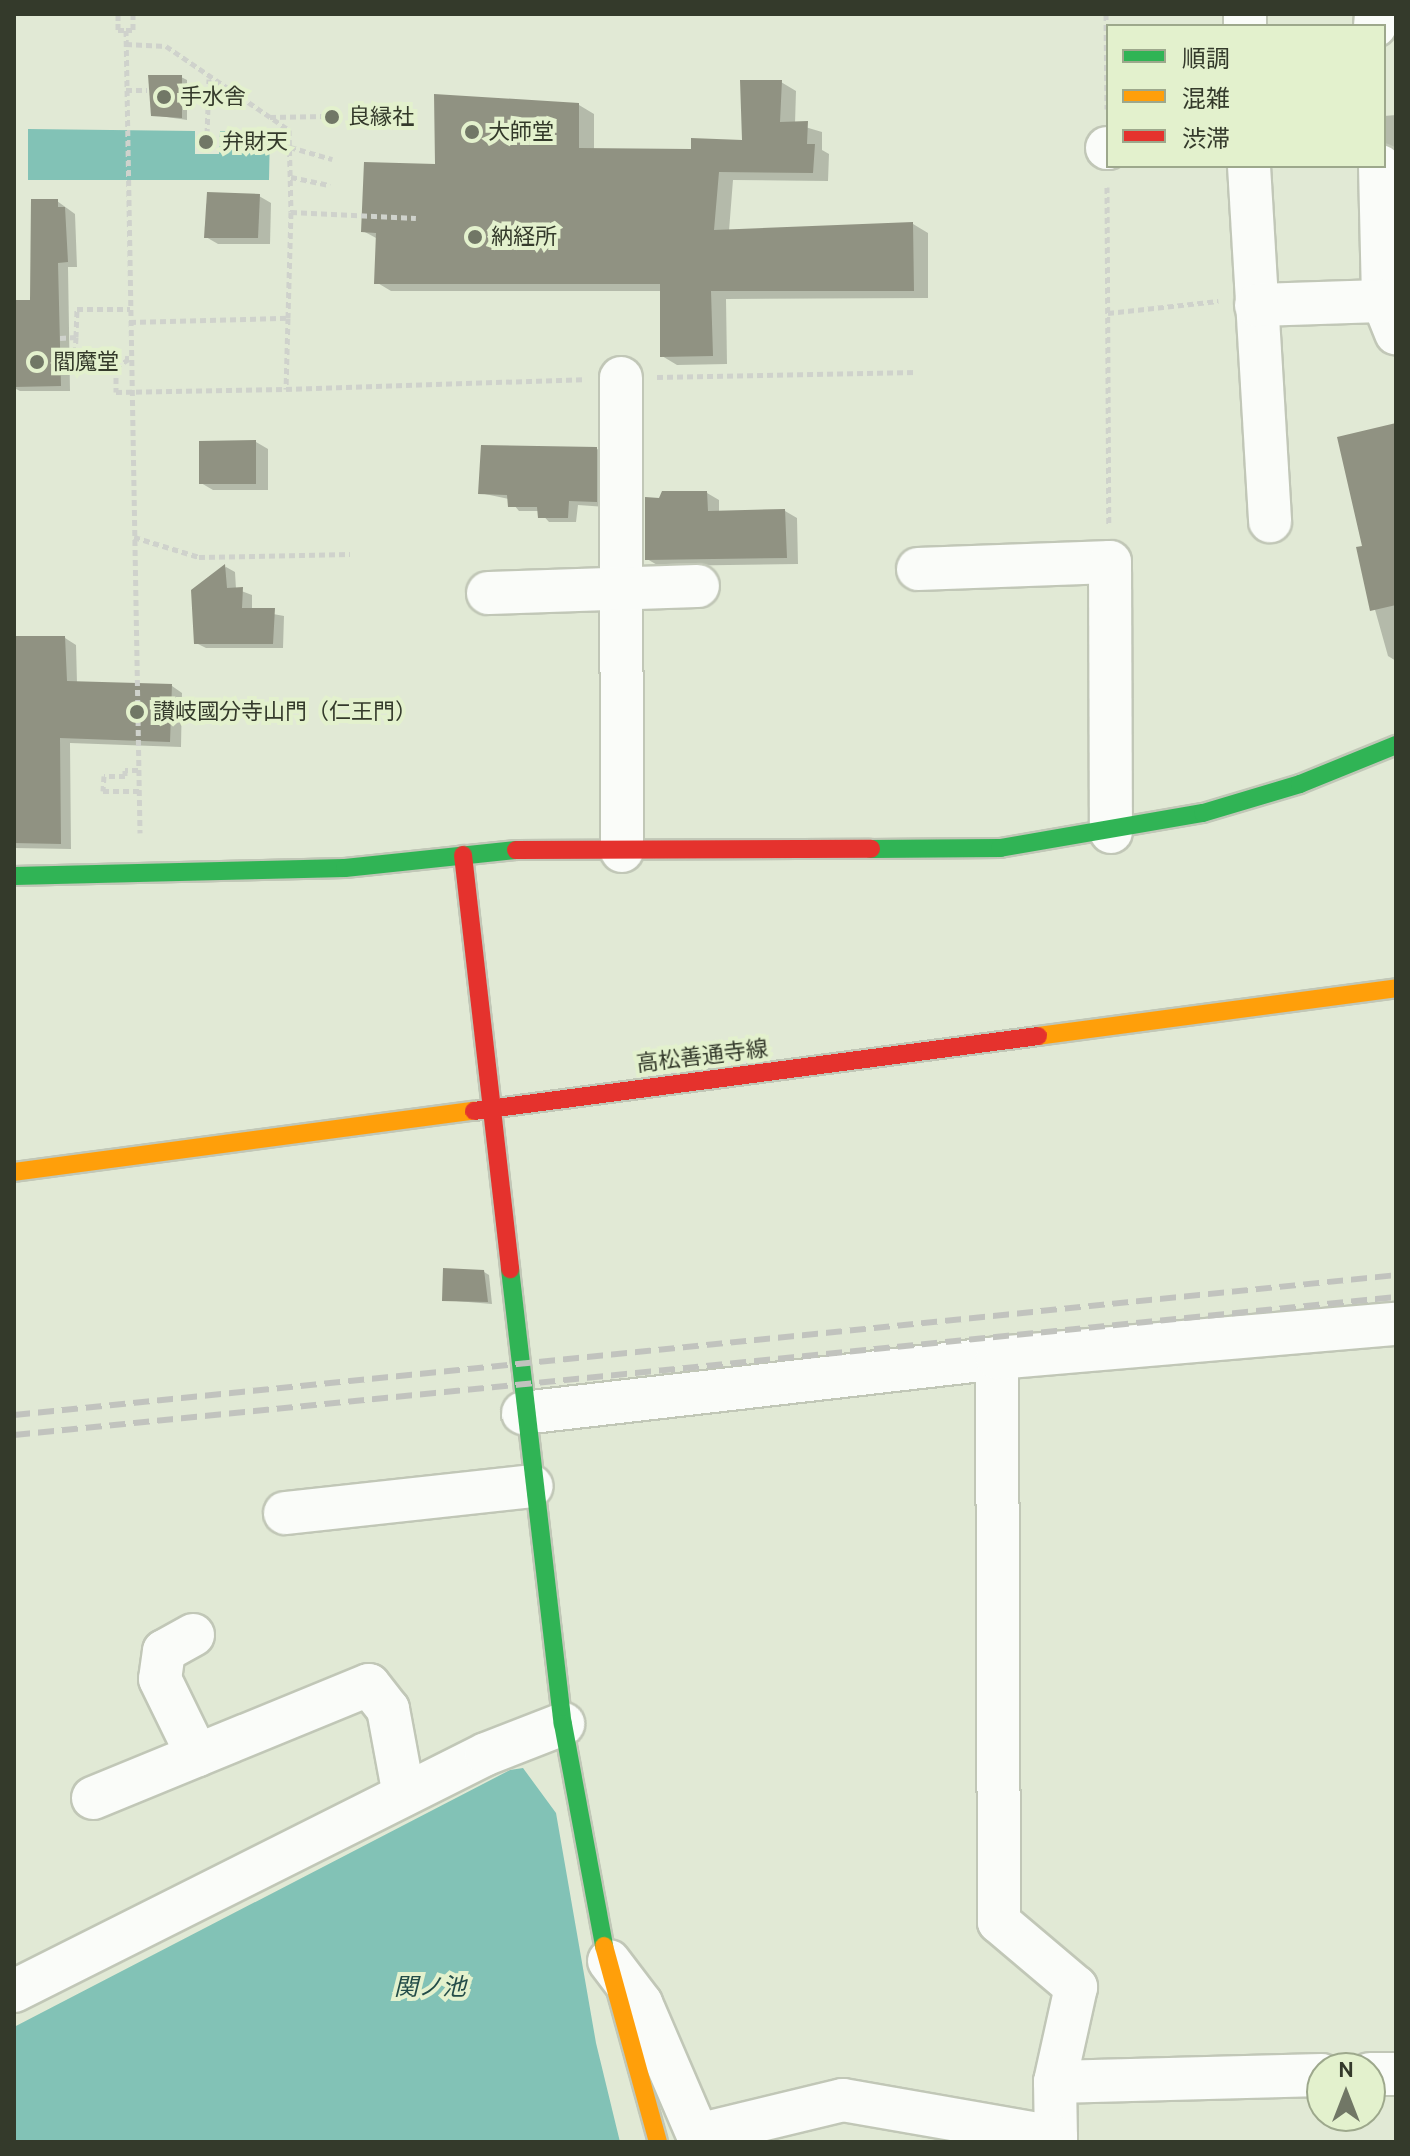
<!DOCTYPE html>
<html>
<head>
<meta charset="utf-8">
<style>
  body { margin:0 }
  #map { position:relative; width:1410px; height:2156px; overflow:hidden; background:#e1e9d5; font-family:Cabin,"Noto Sans JP",sans-serif }
  div>[style] { position:absolute }
  .water>* { inset:0; background:#82c2b6 }
  .shadow>* { inset:0; background:#0003 }
  .building>* { inset:0; background:#909282 }
  .path>* { height:5px; margin-top:-2.5px; transform-origin:0; background:repeating-linear-gradient(90deg,#cfd2cc 0 6px,transparent 0 10px) }
  .roads { filter:drop-shadow(2px 0 #c1c7b7) drop-shadow(-2px 0 #c1c7b7) drop-shadow(0 2px #c1c7b7) drop-shadow(0 -2px #c1c7b7) }
  .street>* { height:42px; margin:-21px; padding:0 21px; transform-origin:21px; border-radius:21px; background:#fafcf9 }
  .fast>* { height:18px; margin:-9px; padding:0 9px; transform-origin:9px; border-radius:9px; background:#30b455 }
  .slow>* { height:18px; margin:-9px; padding:0 9px; transform-origin:9px; border-radius:9px; background:#ff9f0a }
  .jam>* { height:18px; margin:-9px; padding:0 9px; transform-origin:9px; border-radius:9px; background:#e5322d }
  .rail>* { height:6px; margin-top:-3px; transform-origin:0; background:repeating-linear-gradient(90deg,#c1c3be 0 16px,transparent 0 24px) }
  .dots>* { width:22px; height:22px; translate:-50% -50%; box-sizing:border-box; border:4px solid #e3f1cd; border-radius:50% }
  span { translate:-50% -50%; white-space:nowrap; text-align:center; line-height:1.15; -webkit-text-stroke:8px #e3f1cd; paint-order:stroke }
  .poi-label { font-size:22px; color:#343a2b }
  .left { translate:0 -50%; text-align:left }
  .street-label { font-size:22px; color:#343a2b }
  .water-label { font-size:24px; color:#234c48; font-style:italic }
  .frame { position:absolute; inset:0; border:16px solid #343a2b; pointer-events:none }
  .legend { position:absolute; left:1106px; top:24px; width:280px; height:144px; box-sizing:border-box; background:#e3f1cd; border:2px solid #9da88c; margin:0; padding:10px 14px; list-style:none; font-size:24px; color:#343a2b }
  .legend li { display:flex; align-items:center; gap:16px; height:40px }
  .legend b { width:40px; border:2px solid #9da88c }
  .north { position:absolute; left:1306px; top:2052px; width:80px; height:80px; box-sizing:border-box; background:#e3f1cd; border:2px solid #9da88c; border-radius:50%; rotate:0deg; font-size:22px; font-weight:700; line-height:32px; text-align:center; color:#343a2b }
  .north::after { content:''; display:block; margin:auto; width:28px; height:36px; background:#717766; clip-path:polygon(50% 0,100% 100%,50% 72%,0 100%) }
</style>
</head>
<body>
<div id="map">
  <div class="water">
    <i style="clip-path:polygon(28px 129px,195px 131px,195px 154px,219px 154px,220px 131px,270px 131px,269px 180px,28px 180px)"></i>
    <i style="clip-path:polygon(523px 1768px,556px 1813px,596px 2043px,620px 2142px,14px 2142px,14px 2027px,510px 1770px)"></i>
  </div>
  <div class="shadow">
    <i style="clip-path:polygon(181px 77px,187px 80px,187px 120px,153px 115px)"></i>
    <i style="clip-path:polygon(781px 82px,796px 91px,795px 124px,822px 132px,822px 150px,829px 154px,828px 181px,733px 180px,729px 231px,913px 224px,928px 233px,928px 298px,726px 299px,727px 364px,677px 365px,662px 356px,662px 291px,391px 291px,376px 282px,378px 239px,363px 231px,437px 166px,579px 105px,594px 114px,594px 150px,693px 151px,744px 142px)"></i>
    <i style="clip-path:polygon(1396px 115px,1396px 151px,1384px 152px,1384px 116px)"></i>
    <i style="clip-path:polygon(259px 196px,271px 203px,270px 244px,218px 244px,206px 237px)"></i>
    <i style="clip-path:polygon(57px 201px,75px 214px,77px 267px,68px 267px,70px 391px,20px 391px,14px 388px,14px 303px,32px 302px)"></i>
    <i style="clip-path:polygon(1396px 425px,1396px 661px,1388px 656px,1358px 549px,1364px 547px)"></i>
    <i style="clip-path:polygon(256px 442px,268px 449px,268px 490px,213px 490px,201px 483px)"></i>
    <i style="clip-path:polygon(597px 449px,606px 454px,606px 507px,578px 505px,576px 522px,549px 522px,539px 511px,519px 511px,509px 499px,480px 493px)"></i>
    <i style="clip-path:polygon(707px 493px,719px 500px,719px 513px,785px 511px,797px 518px,798px 564px,659px 566px,647px 559px,660px 500px)"></i>
    <i style="clip-path:polygon(226px 567px,235px 572px,236px 589px,252px 595px,252px 610px,284px 616px,283px 648px,206px 648px,196px 643px,193px 591px)"></i>
    <i style="clip-path:polygon(14px 637px,65px 638px,76px 645px,77px 683px,172px 686px,182px 693px,181px 747px,70px 743px,71px 849px,14px 848px)"></i>
    <i style="clip-path:polygon(484px 1272px,489px 1275px,492px 1304px,444px 1300px)"></i>
  </div>
  <div class="building">
    <i style="clip-path:polygon(148px 75px,182px 75px,182px 118px,151px 116px)"></i>
    <i style="clip-path:polygon(740px 80px,782px 80px,780px 122px,808px 121px,807px 144px,815px 144px,813px 173px,719px 172px,714px 230px,913px 222px,914px 291px,711px 291px,713px 356px,660px 357px,660px 284px,374px 284px,376px 233px,361px 232px,364px 162px,435px 164px,434px 94px,579px 103px,579px 148px,691px 149px,691px 138px,742px 140px)"></i>
    <i style="clip-path:polygon(207px 192px,260px 194px,258px 238px,204px 238px)"></i>
    <i style="clip-path:polygon(31px 199px,58px 199px,58px 207px,65px 207px,68px 262px,58px 263px,61px 386px,14px 387px,14px 300px,30px 300px)"></i>
    <i style="clip-path:polygon(1396px 423px,1396px 605px,1370px 611px,1356px 547px,1362px 546px,1337px 437px)"></i>
    <i style="clip-path:polygon(256px 440px,256px 484px,199px 484px,199px 441px)"></i>
    <i style="clip-path:polygon(481px 445px,597px 447px,597px 502px,569px 501px,568px 518px,538px 518px,537px 507px,508px 507px,507px 495px,478px 494px)"></i>
    <i style="clip-path:polygon(662px 491px,707px 491px,708px 511px,785px 509px,787px 558px,645px 560px,645px 497px,659px 498px)"></i>
    <i style="clip-path:polygon(225px 564px,227px 588px,243px 587px,242px 608px,275px 608px,273px 644px,194px 644px,191px 590px)"></i>
    <i style="clip-path:polygon(15px 636px,65px 636px,67px 681px,172px 684px,170px 742px,60px 738px,61px 844px,14px 843px)"></i>
    <i style="clip-path:polygon(443px 1268px,484px 1270px,488px 1302px,442px 1301px)"></i>
  </div>
  <div class="path">
    <i style="left:118px;top:14px;width:16px;rotate:90deg"></i>
    <i style="left:118px;top:30px;width:8px"></i>
    <i style="left:1106px;top:14px;width:95px;rotate:89.4deg"></i>
    <i style="left:126px;top:30px;width:803px;rotate:89deg"></i>
    <i style="left:126px;top:30px;width:7px"></i>
    <i style="left:133px;top:30px;width:16px;rotate:-90deg"></i>
    <i style="left:126px;top:44px;width:40px;rotate:2.9deg"></i>
    <i style="left:166px;top:46px;width:149px;rotate:34.3deg"></i>
    <i style="left:289px;top:130px;width:82px;rotate:88.6deg"></i>
    <i style="left:126px;top:90px;width:21px"></i>
    <i style="left:270px;top:117px;width:56px;rotate:-1deg"></i>
    <i style="left:207px;top:134px;width:55px;rotate:-87.9deg"></i>
    <i style="left:290px;top:147px;width:44px;rotate:15.9deg"></i>
    <i style="left:291px;top:177px;width:40px;rotate:12deg"></i>
    <i style="left:1107px;top:187px;width:338px;rotate:89.7deg"></i>
    <i style="left:1108px;top:313px;width:111px;rotate:-6.2deg"></i>
    <i style="left:288px;top:318px;width:106px;rotate:-88.4deg"></i>
    <i style="left:291px;top:212px;width:125px;rotate:2.7deg"></i>
    <i style="left:130px;top:322px;width:158px;rotate:-1.5deg"></i>
    <i style="left:288px;top:318px;width:71px;rotate:91.6deg"></i>
    <i style="left:286px;top:389px;width:297px;rotate:-1.9deg"></i>
    <i style="left:76px;top:337px;width:28px;rotate:-88deg"></i>
    <i style="left:77px;top:309px;width:53px"></i>
    <i style="left:60px;top:338px;width:16px;rotate:-4deg"></i>
    <i style="left:76px;top:337px;width:22px;rotate:93deg"></i>
    <i style="left:75px;top:359px;width:54px;rotate:-1.1deg"></i>
    <i style="left:129px;top:359px;width:15px;rotate:148deg"></i>
    <i style="left:116px;top:367px;width:25px;rotate:90deg"></i>
    <i style="left:116px;top:392px;width:170px;rotate:-1deg"></i>
    <i style="left:657px;top:377px;width:260px;rotate:-1.1deg"></i>
    <i style="left:134px;top:537px;width:68px;rotate:17.1deg"></i>
    <i style="left:199px;top:557px;width:151px;rotate:-1.1deg"></i>
    <i style="left:138px;top:770px;width:13px;rotate:180deg"></i>
    <i style="left:125px;top:770px;width:6px;rotate:90deg"></i>
    <i style="left:125px;top:776px;width:21px;rotate:180deg"></i>
    <i style="left:104px;top:776px;width:15px;rotate:94deg"></i>
    <i style="left:103px;top:791px;width:36px"></i>
  </div>
  <div class="roads">
    <div class="street">
      <i style="left:1245px;top:14px;width:12px;rotate:90deg"></i>
      <i style="left:1375px;top:26px;width:12px;rotate:-85deg"></i>
      <i style="left:1107px;top:148px;width:1px"></i>
      <i style="left:1249px;top:166px;width:356px;rotate:86.6deg"></i>
      <i style="left:1380px;top:166px;width:135px;rotate:88.7deg"></i>
      <i style="left:1383px;top:301px;width:35px;rotate:68deg"></i>
      <i style="left:1256px;top:305px;width:127px;rotate:-1.8deg"></i>
      <i style="left:621px;top:378px;width:473px;rotate:89.9deg"></i>
      <i style="left:918px;top:569px;width:192px;rotate:-2.1deg"></i>
      <i style="left:1110px;top:562px;width:270px;rotate:89.8deg"></i>
      <i style="left:488px;top:593px;width:210px;rotate:-1.9deg"></i>
      <i style="left:997px;top:1358px;width:564px;rotate:89.8deg"></i>
      <i style="left:999px;top:1922px;width:101px;rotate:40.2deg"></i>
      <i style="left:1076px;top:1987px;width:97px;rotate:102.5deg"></i>
      <i style="left:1055px;top:2082px;width:55px;rotate:89deg"></i>
      <i style="left:523px;top:1413px;width:477px;rotate:-6.6deg"></i>
      <i style="left:997px;top:1358px;width:400px;rotate:-4.9deg"></i>
      <i style="left:285px;top:1513px;width:248px;rotate:-6.2deg"></i>
      <i style="left:193px;top:1635px;width:33px;rotate:151deg"></i>
      <i style="left:164px;top:1651px;width:28px;rotate:98deg"></i>
      <i style="left:160px;top:1679px;width:85px;rotate:64deg"></i>
      <i style="left:93px;top:1798px;width:298px;rotate:-22.3deg"></i>
      <i style="left:369px;top:1685px;width:31px;rotate:52deg"></i>
      <i style="left:388px;top:1709px;width:87px;rotate:79.5deg"></i>
      <i style="left:609px;top:1961px;width:53px;rotate:52.7deg"></i>
      <i style="left:641px;top:2003px;width:151px;rotate:66.7deg"></i>
      <i style="left:14px;top:1991px;width:528px;rotate:-26.66deg"></i>
      <i style="left:486px;top:1754px;width:83px;rotate:-21.3deg"></i>
      <i style="left:1370px;top:2074px;width:26px"></i>
      <i style="left:1055px;top:2082px;width:267px;rotate:-1.5deg"></i>
      <i style="left:698px;top:2135px;width:149px;rotate:-13.6deg"></i>
      <i style="left:843px;top:2100px;width:216px;rotate:9.9deg"></i>
      <i style="left:1056px;top:2137px;width:5px;rotate:90deg"></i>
    </div>
    <div class="fast">
      <i style="left:871px;top:849px;width:129px;rotate:-0.4deg"></i>
      <i style="left:1000px;top:848px;width:206px;rotate:-9.8deg"></i>
      <i style="left:1203px;top:813px;width:101px;rotate:-16.6deg"></i>
      <i style="left:1300px;top:784px;width:104px;rotate:-22.1deg"></i>
      <i style="left:14px;top:876px;width:331px;rotate:-1.4deg"></i>
      <i style="left:345px;top:868px;width:172px;rotate:-6deg"></i>
      <i style="left:510px;top:1269px;width:458px;rotate:83.4deg"></i>
      <i style="left:563px;top:1724px;width:226px;rotate:79.5deg"></i>
    </div>
    <div class="slow">
      <i style="left:1038px;top:1036px;width:361px;rotate:-7.6deg"></i>
      <i style="left:14px;top:1172px;width:464px;rotate:-7.6deg"></i>
      <i style="left:604px;top:1946px;width:203px;rotate:74.6deg"></i>
    </div>
    <div class="jam">
      <i style="left:516px;top:850px;width:355px;rotate:-0.2deg"></i>
      <i style="left:463px;top:855px;width:417px;rotate:83.5deg"></i>
      <i style="left:474px;top:1111px;width:569px;rotate:-7.57deg"></i>
    </div>
  </div>
  <div class="rail">
    <i style="left:14px;top:1415px;width:1389px;rotate:-5.78deg"></i>
    <i style="left:14px;top:1435px;width:1389px;rotate:-5.7deg"></i>
  </div>
  <div class="dots">
    <i style="left:164px;top:97px;background:#717766"></i>
    <i style="left:332px;top:117px;background:#717766"></i>
    <i style="left:472px;top:132px;background:#717766"></i>
    <i style="left:206px;top:142px;background:#717766"></i>
    <i style="left:475px;top:237px;background:#717766"></i>
    <i style="left:37px;top:362px;background:#717766"></i>
    <i style="left:137px;top:712px;background:#717766"></i>
  </div>
  <div class="poi-label">
    <span class="left" style="left:180px;top:97px">手水舎</span>
    <span class="left" style="left:348px;top:117px">良縁社</span>
    <span class="left" style="left:488px;top:132px">大師堂</span>
    <span class="left" style="left:222px;top:142px">弁財天</span>
    <span class="left" style="left:491px;top:237px">納経所</span>
    <span class="left" style="left:53px;top:362px">閻魔堂</span>
    <span class="left" style="left:153px;top:712px">讃岐國分寺山門（仁王門）</span>
  </div>
  <div class="street-label">
    <span style="left:702px;top:1056px;rotate:-7deg">高松善通寺線</span>
  </div>
  <div class="water-label">
    <span style="left:430px;top:1987px">関ノ池</span>
  </div>
  <div class="frame"></div>
  <ul class="legend">
  <li><b style="height:10px;background:#30b455"></b>順調</li>
  <li><b style="height:10px;background:#ff9f0a"></b>混雑</li>
  <li><b style="height:10px;background:#e5322d"></b>渋滞</li>
  </ul>
  <div class="north">N</div>
</div>
</body>
</html>
